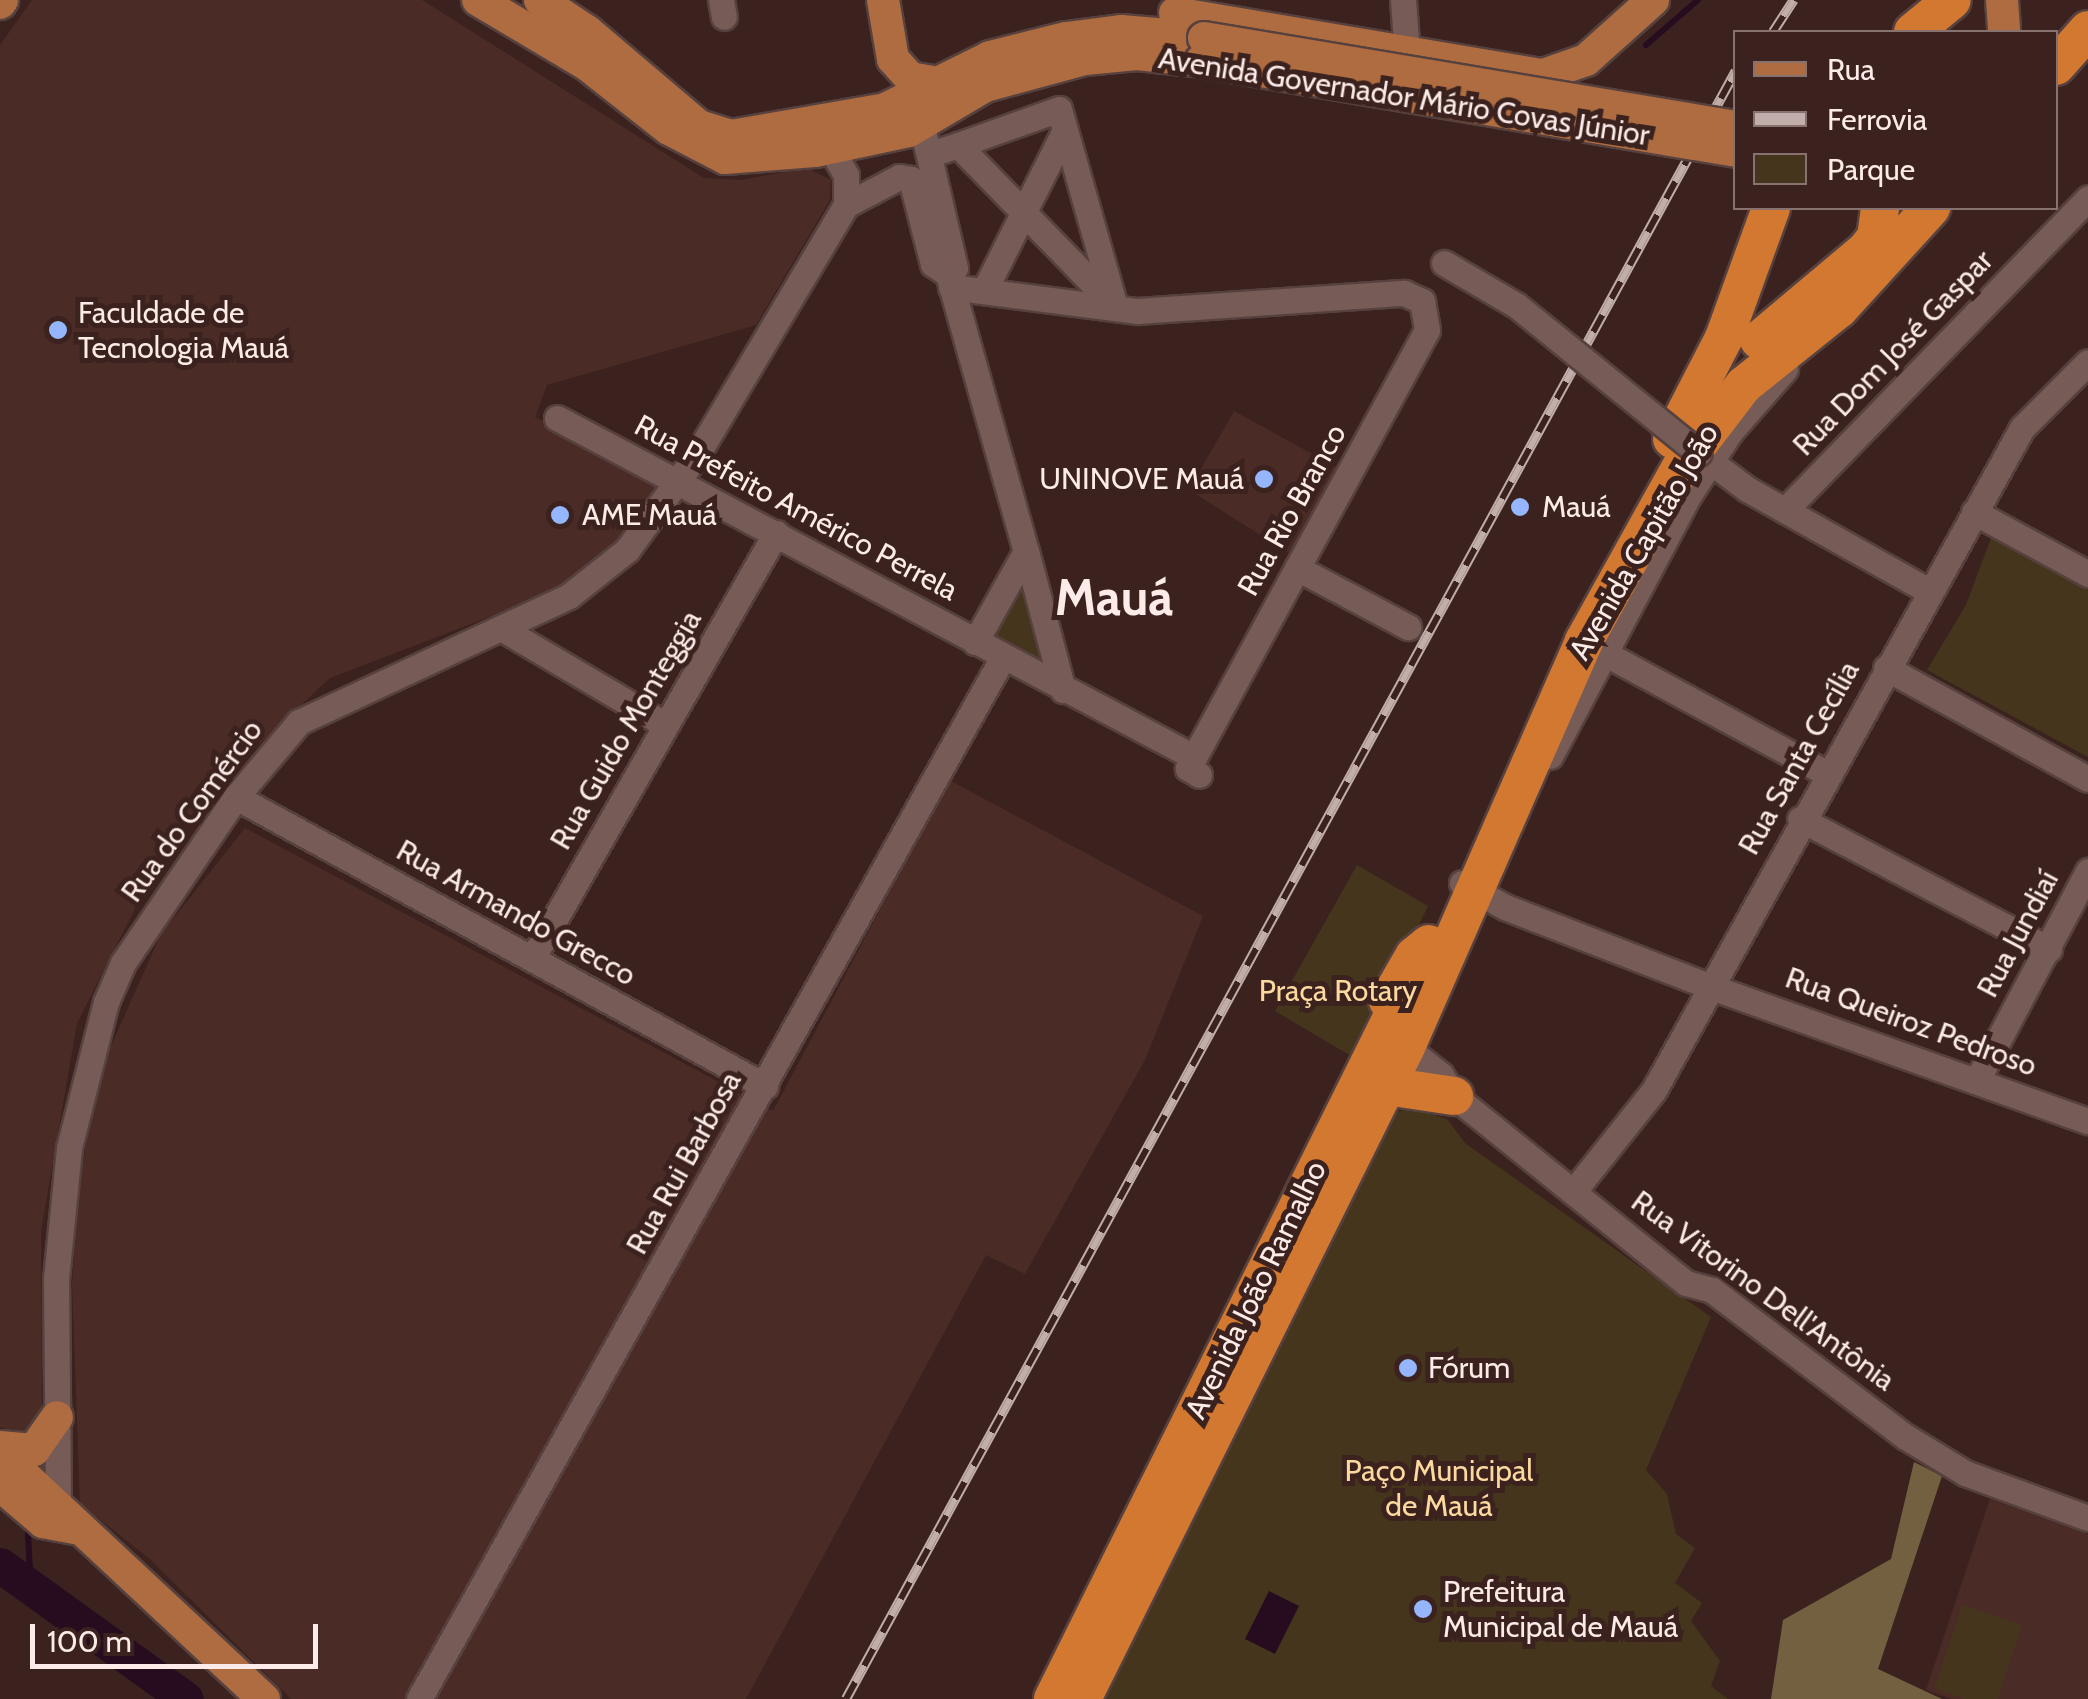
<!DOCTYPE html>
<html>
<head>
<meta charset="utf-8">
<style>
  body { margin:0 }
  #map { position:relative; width:2088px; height:1699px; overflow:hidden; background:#3b221e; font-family:Cabin,sans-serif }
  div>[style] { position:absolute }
  .built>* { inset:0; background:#4b2b26 }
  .green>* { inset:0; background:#44351c }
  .forest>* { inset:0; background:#736040 }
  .water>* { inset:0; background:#270c1f }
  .stream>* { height:6px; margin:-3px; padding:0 3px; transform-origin:3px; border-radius:3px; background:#270c1f }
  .river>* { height:35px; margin:-17.5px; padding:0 17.5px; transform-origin:17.5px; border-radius:17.5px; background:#270c1f }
  .roads { filter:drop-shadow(2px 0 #56413e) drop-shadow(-2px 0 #56413e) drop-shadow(0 2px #56413e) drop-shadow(0 -2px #56413e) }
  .minor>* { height:25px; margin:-12.5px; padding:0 12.5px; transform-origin:12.5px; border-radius:12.5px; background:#775b56 }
  .major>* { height:32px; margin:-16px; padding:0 16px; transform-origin:16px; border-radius:16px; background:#ae6c40 }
  .highway>* { height:38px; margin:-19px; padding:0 19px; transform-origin:19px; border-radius:19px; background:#d27831 }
  .rail>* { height:10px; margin-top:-5px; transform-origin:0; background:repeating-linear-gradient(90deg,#3b221e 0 19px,#c1aeaa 0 38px); box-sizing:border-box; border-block:2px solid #c1aeaa }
  .bridges { filter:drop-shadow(2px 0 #56413e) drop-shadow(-2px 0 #56413e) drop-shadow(0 2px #56413e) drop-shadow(0 -2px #56413e) }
  .minor-bridge>* { height:25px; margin:-12.5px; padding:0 12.5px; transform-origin:12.5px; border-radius:12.5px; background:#775b56 }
  .major-bridge>* { height:32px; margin:-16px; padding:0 16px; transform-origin:16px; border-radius:16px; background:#ae6c40 }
  .dots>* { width:28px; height:28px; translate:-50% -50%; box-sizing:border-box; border:5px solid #3b221e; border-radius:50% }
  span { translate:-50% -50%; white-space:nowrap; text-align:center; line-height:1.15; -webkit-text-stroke:10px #3b221e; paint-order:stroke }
  .street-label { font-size:30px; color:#fcebe8 }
  .poi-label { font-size:30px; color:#fcebe8 }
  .left { translate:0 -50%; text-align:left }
  .right { translate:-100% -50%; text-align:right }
  .park-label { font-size:30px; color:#fbd99f }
  .town-label { font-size:50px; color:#fcebe8; font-weight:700 }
  .legend { position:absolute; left:1733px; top:30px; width:325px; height:180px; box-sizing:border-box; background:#3b221e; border:2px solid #88726f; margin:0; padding:12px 18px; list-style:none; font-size:30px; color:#fcebe8 }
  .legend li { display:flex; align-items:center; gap:20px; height:50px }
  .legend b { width:50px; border:2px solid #88726f }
  .scale { position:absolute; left:30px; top:1624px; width:288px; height:45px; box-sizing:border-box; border:5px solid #fcebe8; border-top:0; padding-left:12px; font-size:30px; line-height:35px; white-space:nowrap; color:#fcebe8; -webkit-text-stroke:8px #3b221e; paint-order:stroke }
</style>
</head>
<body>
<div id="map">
  <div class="built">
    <i style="clip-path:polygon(32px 0,422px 0,704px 178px,740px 180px,807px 168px,831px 180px,830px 200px,756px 325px,547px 385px,535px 417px,656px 482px,653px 502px,603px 559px,575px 584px,330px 678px,210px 791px,165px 850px,77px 1023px,41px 1231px,42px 1406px,40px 1420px,26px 1434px,0 1427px,0 45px)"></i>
    <i style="clip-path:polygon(1234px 411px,1338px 468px,1289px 553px,1189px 490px)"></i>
    <i style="clip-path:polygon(949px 780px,1203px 916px,1145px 1060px,1025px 1274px,986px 1255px,746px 1699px,291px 1699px,150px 1559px,80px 1504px,72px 1283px,80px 1175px,102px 1066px,161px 934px,245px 828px,773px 1111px)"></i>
    <i style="clip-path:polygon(1990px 1499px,2088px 1534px,2088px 1699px,1951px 1699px,1926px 1690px)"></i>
  </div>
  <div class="green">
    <i style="clip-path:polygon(1991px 538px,2088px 588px,2088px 757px,1927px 670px,1966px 605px)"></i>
    <i style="clip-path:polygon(1024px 560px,1055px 681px,982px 641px)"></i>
    <i style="clip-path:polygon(1357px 865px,1428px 906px,1356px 1059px,1275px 1011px)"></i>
    <i style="clip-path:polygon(1410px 1108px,1447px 1119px,1466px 1144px,1711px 1317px,1646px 1470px,1667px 1494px,1676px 1534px,1695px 1548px,1675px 1583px,1702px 1603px,1691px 1621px,1720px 1661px,1711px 1686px,1728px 1699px,1098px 1699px,1395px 1113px)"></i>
    <i style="clip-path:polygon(1962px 1605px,2022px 1625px,1998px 1699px,1964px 1699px,1935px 1688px)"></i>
  </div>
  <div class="forest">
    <i style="clip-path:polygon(1914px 1462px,1942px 1476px,1878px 1669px,1942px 1699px,1771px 1699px,1783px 1620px,1891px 1559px)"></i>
  </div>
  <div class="water">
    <i style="clip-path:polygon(1269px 1591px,1299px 1606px,1275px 1654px,1245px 1639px)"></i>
  </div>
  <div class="stream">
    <i style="left:1646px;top:45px;width:69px;rotate:-40.9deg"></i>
    <i style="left:28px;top:1534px;width:34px;rotate:87deg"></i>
    <i style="left:30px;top:1568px;width:32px;rotate:66deg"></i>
  </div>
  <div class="river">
    <i style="left:0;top:1565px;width:229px;rotate:35.8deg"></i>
  </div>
  <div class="roads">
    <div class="minor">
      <i style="left:721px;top:0;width:17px;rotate:80deg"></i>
      <i style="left:1403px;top:0;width:54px;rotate:85.8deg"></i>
      <i style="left:958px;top:145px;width:107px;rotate:-19.6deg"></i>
      <i style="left:1059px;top:109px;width:206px;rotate:74.2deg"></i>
      <i style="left:943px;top:150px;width:16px;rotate:-18deg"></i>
      <i style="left:958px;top:145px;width:215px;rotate:45.8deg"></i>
      <i style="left:846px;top:205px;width:60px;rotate:-27.8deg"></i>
      <i style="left:899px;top:177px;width:12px;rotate:9deg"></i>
      <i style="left:911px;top:179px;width:88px;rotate:75.5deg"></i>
      <i style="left:933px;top:264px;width:18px;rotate:34deg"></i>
      <i style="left:948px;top:274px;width:9px;rotate:-41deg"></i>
      <i style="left:955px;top:268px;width:146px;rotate:-103.1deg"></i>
      <i style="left:948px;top:274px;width:288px;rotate:74.3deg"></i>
      <i style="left:951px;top:287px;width:188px;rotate:7.4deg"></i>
      <i style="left:1137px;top:311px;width:268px;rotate:-3.9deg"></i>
      <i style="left:1404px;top:293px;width:20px;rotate:24deg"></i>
      <i style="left:1422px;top:301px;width:29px;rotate:80deg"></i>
      <i style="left:1427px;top:330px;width:486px;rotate:118.6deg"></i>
      <i style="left:984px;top:291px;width:180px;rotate:-63.3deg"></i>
      <i style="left:557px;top:418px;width:722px;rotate:28.02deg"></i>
      <i style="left:1194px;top:757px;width:13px;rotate:119deg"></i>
      <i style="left:1188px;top:768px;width:13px;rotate:32deg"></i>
      <i style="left:1699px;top:453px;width:60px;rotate:36.9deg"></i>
      <i style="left:1747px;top:489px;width:209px;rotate:29.3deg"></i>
      <i style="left:1785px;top:510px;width:435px;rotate:-45.8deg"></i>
      <i style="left:1974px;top:512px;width:130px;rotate:28.5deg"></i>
      <i style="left:1297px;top:568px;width:126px;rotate:28deg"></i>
      <i style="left:501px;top:628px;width:191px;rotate:30.5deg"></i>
      <i style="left:975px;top:642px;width:104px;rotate:-60.7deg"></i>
      <i style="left:1026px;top:551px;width:144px;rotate:75.1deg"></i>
      <i style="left:1606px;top:654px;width:250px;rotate:28.4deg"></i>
      <i style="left:1886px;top:668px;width:230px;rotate:28.8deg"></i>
      <i style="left:1550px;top:756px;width:296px;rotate:-62deg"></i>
      <i style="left:1689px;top:495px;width:75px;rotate:-56.9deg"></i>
      <i style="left:1730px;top:432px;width:84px;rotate:-48.9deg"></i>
      <i style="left:236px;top:797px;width:603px;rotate:28.65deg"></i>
      <i style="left:1800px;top:819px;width:281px;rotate:27.6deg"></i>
      <i style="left:1462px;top:883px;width:49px;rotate:29.2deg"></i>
      <i style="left:1505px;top:907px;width:221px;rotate:21.2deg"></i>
      <i style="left:1711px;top:987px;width:400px;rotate:19.6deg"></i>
      <i style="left:532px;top:959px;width:491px;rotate:-60.2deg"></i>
      <i style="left:1397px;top:1040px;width:56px;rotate:38.5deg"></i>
      <i style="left:1441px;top:1075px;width:25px;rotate:58deg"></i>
      <i style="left:1454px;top:1096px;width:298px;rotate:38.9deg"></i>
      <i style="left:1686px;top:1283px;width:27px;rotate:15deg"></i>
      <i style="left:1712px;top:1290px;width:243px;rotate:37.2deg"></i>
      <i style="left:1906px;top:1437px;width:69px;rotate:31.4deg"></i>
      <i style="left:1965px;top:1473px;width:131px;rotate:20.1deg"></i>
      <i style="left:1977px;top:1080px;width:237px;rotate:-62deg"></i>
      <i style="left:1573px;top:1192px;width:130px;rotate:-51.5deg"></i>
      <i style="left:1654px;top:1090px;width:757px;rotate:-60.93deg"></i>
      <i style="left:2022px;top:428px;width:93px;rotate:-45deg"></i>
      <i style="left:48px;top:1515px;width:16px;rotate:-50deg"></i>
      <i style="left:58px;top:1503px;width:224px;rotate:-90.5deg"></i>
      <i style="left:56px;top:1279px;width:132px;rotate:-84.3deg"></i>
      <i style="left:69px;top:1148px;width:151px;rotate:-75.8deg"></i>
      <i style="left:106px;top:1002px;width:43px;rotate:-66.4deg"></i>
      <i style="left:123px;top:963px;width:201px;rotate:-55.8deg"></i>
      <i style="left:236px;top:797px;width:98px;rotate:-50deg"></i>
      <i style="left:299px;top:722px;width:298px;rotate:-25deg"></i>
      <i style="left:569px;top:596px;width:74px;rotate:-38.4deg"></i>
      <i style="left:627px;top:550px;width:120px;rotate:-53.8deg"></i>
      <i style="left:698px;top:453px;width:289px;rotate:-59.2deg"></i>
      <i style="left:846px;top:205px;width:30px;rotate:-90deg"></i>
      <i style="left:846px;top:175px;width:30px;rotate:-120deg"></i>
      <i style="left:419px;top:1699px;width:1194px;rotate:-60.73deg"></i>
    </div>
    <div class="major">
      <i style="left:478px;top:0;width:126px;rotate:30.7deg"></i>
      <i style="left:586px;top:64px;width:105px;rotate:38.1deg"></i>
      <i style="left:669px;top:129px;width:63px;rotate:27.4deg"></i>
      <i style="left:725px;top:158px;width:90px;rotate:-4.4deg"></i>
      <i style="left:815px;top:151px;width:96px;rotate:-12deg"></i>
      <i style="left:909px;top:131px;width:88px;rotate:-30.6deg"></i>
      <i style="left:985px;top:86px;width:104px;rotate:-15.1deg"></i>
      <i style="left:1085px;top:59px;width:52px;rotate:-5.5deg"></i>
      <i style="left:1137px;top:54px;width:64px;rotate:6.2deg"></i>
      <i style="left:540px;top:0;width:56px;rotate:33.4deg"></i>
      <i style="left:587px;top:31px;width:147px;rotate:40.3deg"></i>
      <i style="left:699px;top:126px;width:34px;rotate:17deg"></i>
      <i style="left:731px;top:136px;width:156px;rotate:-9.9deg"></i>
      <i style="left:885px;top:109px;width:117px;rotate:-26.3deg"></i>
      <i style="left:990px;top:57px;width:78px;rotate:-14deg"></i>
      <i style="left:1066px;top:38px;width:55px;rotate:-7.3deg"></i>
      <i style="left:1121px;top:31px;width:83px;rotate:4.8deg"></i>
      <i style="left:883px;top:0;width:60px;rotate:80.4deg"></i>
      <i style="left:893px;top:59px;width:25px;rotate:48deg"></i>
      <i style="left:910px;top:78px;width:29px;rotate:10deg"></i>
      <i style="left:2002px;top:0;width:32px;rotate:86deg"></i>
      <i style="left:0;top:3px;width:4px;rotate:-56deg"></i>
      <i style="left:1175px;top:13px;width:373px;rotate:9.6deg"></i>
      <i style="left:1543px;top:75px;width:46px;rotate:-19.2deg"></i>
      <i style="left:1586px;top:60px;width:90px;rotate:-41.8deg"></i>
      <i style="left:0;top:1447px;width:34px;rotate:5deg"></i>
      <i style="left:34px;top:1450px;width:40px;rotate:-55.1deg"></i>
      <i style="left:0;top:1453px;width:361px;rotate:43deg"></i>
      <i style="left:0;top:1485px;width:57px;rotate:40.7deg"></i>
      <i style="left:43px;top:1522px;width:32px;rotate:11deg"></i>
    </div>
    <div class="highway">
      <i style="left:1913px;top:32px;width:50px;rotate:-39.4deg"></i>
      <i style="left:2056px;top:66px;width:48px;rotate:-48.4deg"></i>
      <i style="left:1759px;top:340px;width:141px;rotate:-40.1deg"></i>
      <i style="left:1867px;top:249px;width:15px;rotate:-53deg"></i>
      <i style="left:1876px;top:237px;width:29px;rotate:-82deg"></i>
      <i style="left:1672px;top:439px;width:114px;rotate:-62.8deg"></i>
      <i style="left:1724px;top:338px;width:138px;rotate:-70.1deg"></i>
      <i style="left:1388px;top:1001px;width:52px;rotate:-60deg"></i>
      <i style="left:1414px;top:956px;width:19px;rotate:-39deg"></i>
      <i style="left:1387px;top:1086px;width:68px;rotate:8.5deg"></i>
      <i style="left:1053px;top:1699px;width:800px;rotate:-63.56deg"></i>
      <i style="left:1082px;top:1699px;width:728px;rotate:-63.58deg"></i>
      <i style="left:1406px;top:1047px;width:443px;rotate:-66.3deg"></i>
      <i style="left:1584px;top:641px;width:199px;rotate:-60.9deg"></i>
      <i style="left:1681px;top:467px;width:103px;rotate:-52.5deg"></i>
      <i style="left:1744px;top:385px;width:122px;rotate:-38.7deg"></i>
      <i style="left:1839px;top:309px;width:137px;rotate:-47.7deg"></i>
    </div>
  </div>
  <div class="rail">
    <i style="left:1773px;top:32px;width:38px;rotate:-57deg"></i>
    <i style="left:846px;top:1699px;width:1855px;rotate:-61.34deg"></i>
  </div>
  <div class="bridges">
    <div class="minor-bridge">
      <i style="left:1444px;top:263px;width:83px;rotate:30.3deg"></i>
      <i style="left:1516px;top:305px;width:235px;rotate:39deg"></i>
    </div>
    <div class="major-bridge">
      <i style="left:1204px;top:38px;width:539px;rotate:9.5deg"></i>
      <i style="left:1201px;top:61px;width:543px;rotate:9.55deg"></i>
    </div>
  </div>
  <div class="dots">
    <i style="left:58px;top:330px;background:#95b6fd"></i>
    <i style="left:1264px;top:479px;background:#95b6fd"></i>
    <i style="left:1520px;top:507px;background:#95b6fd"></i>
    <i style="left:560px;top:515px;background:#95b6fd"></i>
    <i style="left:1408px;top:1368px;background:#95b6fd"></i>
    <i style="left:1423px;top:1609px;background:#95b6fd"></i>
  </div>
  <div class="street-label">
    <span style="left:1404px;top:97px;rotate:9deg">Avenida Governador Mário Covas Júnior</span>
    <span style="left:1893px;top:353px;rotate:-46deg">Rua Dom José Gaspar</span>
    <span style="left:796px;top:508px;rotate:28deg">Rua Prefeito Américo Perrela</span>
    <span style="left:1292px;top:510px;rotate:-61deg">Rua Rio Branco</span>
    <span style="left:1644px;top:542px;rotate:-60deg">Avenida Capitão João</span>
    <span style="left:626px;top:730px;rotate:-60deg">Rua Guido Monteggia</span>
    <span style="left:1799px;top:758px;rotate:-61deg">Rua Santa Cecília</span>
    <span style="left:192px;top:811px;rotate:-54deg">Rua do Comércio</span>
    <span style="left:516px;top:913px;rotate:29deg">Rua Armando Grecco</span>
    <span style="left:2018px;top:934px;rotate:-62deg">Rua Jundiaí</span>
    <span style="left:1911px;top:1022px;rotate:20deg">Rua Queiroz Pedroso</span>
    <span style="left:684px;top:1163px;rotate:-61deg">Rua Rui Barbosa</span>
    <span style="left:1256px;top:1290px;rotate:-64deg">Avenida João Ramalho</span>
    <span style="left:1763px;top:1291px;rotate:36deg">Rua Vitorino Dell'Antônia</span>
  </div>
  <div class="poi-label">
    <span class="left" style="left:78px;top:330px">Faculdade de<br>Tecnologia Mauá</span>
    <span class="right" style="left:1244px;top:479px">UNINOVE Mauá</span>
    <span class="left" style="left:1542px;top:507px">Mauá</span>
    <span class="left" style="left:582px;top:515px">AME Mauá</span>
    <span class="left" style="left:1428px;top:1368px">Fórum</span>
    <span class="left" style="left:1443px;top:1609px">Prefeitura<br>Municipal de Mauá</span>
  </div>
  <div class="park-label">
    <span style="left:1338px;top:991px">Praça Rotary</span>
    <span style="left:1439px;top:1488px">Paço Municipal<br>de Mauá</span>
  </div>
  <div class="town-label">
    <span style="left:1114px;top:598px">Mauá</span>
  </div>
  <ul class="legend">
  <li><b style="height:12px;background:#ae6c40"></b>Rua</li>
  <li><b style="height:12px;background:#c1aeaa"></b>Ferrovia</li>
  <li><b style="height:28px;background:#44351c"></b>Parque</li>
  </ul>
  <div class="scale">100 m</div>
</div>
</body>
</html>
